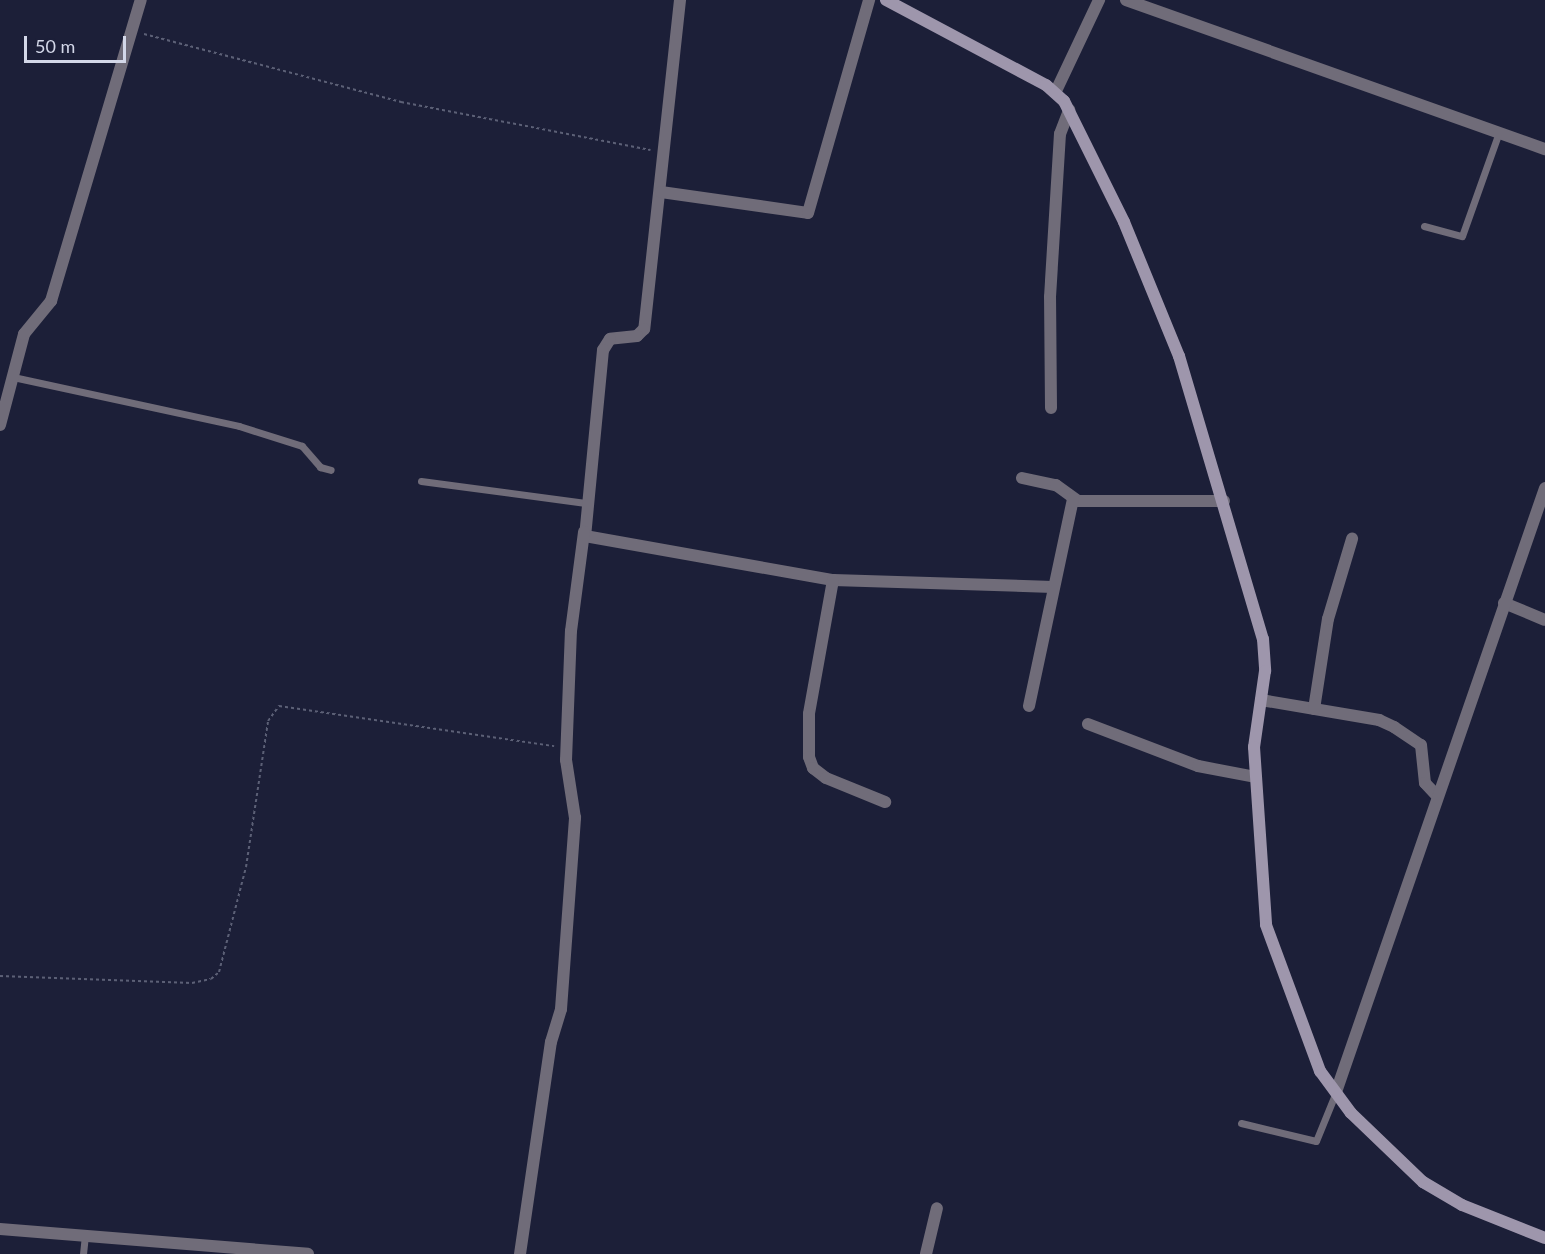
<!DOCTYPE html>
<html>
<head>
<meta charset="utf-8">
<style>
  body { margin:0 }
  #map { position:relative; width:1545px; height:1254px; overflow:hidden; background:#1c1f38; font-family:Lato,sans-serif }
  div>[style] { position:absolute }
  .path>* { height:2px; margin-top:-1px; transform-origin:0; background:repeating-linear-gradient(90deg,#5c6076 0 3px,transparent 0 6px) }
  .lane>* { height:7px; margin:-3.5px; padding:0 3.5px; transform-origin:3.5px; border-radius:3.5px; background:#706c79 }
  .street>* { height:12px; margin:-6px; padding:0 6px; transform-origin:6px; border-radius:6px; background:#706c79 }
  .secondary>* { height:12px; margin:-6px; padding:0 6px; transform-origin:6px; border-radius:6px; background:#9e96ac }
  span { translate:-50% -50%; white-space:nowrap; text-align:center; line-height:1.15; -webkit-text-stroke:6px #1c1f38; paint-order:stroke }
  .scale { position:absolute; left:24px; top:36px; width:102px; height:27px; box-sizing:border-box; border:3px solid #d3d7e8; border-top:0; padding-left:8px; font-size:18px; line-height:21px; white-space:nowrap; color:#d3d7e8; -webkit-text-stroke:4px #1c1f38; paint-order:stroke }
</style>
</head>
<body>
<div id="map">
  <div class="path">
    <i style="left:144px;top:34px;width:266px;rotate:14.8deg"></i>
    <i style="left:401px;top:102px;width:254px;rotate:10.9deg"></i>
    <i style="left:0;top:976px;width:192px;rotate:2.1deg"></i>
    <i style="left:192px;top:983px;width:19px;rotate:-12deg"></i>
    <i style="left:211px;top:979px;width:11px;rotate:-41deg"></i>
    <i style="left:219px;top:972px;width:108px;rotate:-75.6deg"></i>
    <i style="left:246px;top:867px;width:148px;rotate:-81.4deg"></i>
    <i style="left:268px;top:721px;width:19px;rotate:-54deg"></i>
    <i style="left:279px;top:706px;width:278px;rotate:8.3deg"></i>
  </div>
  <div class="lane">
    <i style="left:1424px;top:226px;width:39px;rotate:15deg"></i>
    <i style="left:1462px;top:236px;width:110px;rotate:-70.4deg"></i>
    <i style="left:13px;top:377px;width:231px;rotate:12.2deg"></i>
    <i style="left:239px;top:426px;width:66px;rotate:17.6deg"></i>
    <i style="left:302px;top:446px;width:28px;rotate:49deg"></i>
    <i style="left:320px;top:467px;width:11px;rotate:15deg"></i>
    <i style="left:421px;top:481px;width:166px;rotate:7.6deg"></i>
    <i style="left:1241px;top:1123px;width:77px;rotate:13.5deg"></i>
    <i style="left:1316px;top:1141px;width:53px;rotate:-67.8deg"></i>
    <i style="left:83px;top:1254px;width:18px;rotate:-84deg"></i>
  </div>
  <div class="street">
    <i style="left:680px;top:0;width:331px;rotate:96.2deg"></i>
    <i style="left:644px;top:329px;width:10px;rotate:135deg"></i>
    <i style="left:637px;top:336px;width:27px;rotate:174deg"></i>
    <i style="left:610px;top:339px;width:13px;rotate:122deg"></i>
    <i style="left:603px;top:350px;width:187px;rotate:95.5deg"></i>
    <i style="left:585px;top:536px;width:252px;rotate:10.1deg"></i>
    <i style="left:833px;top:580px;width:220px;rotate:1.8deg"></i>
    <i style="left:1126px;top:0;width:445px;rotate:19.6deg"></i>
    <i style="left:1056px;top:91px;width:101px;rotate:-64.7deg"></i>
    <i style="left:661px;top:192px;width:148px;rotate:8.1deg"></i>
    <i style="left:808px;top:213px;width:222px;rotate:-74deg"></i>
    <i style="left:1051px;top:408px;width:111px;rotate:-90.5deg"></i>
    <i style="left:1050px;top:297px;width:163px;rotate:-86.5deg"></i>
    <i style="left:1060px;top:134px;width:26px;rotate:-69deg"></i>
    <i style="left:0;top:425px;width:94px;rotate:-75.2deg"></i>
    <i style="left:24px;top:334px;width:43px;rotate:-50.7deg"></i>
    <i style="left:51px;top:301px;width:314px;rotate:-73.4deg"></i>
    <i style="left:1022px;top:478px;width:35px;rotate:12deg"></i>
    <i style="left:1056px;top:485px;width:27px;rotate:36deg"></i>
    <i style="left:1078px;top:501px;width:146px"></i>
    <i style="left:833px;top:580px;width:136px;rotate:100.2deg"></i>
    <i style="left:809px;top:714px;width:43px;rotate:90deg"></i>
    <i style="left:809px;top:757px;width:12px;rotate:70deg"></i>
    <i style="left:813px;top:768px;width:16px;rotate:38deg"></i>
    <i style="left:826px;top:778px;width:64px;rotate:22.1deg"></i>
    <i style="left:1504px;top:603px;width:44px;rotate:22.5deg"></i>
    <i style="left:1261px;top:700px;width:120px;rotate:9.6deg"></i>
    <i style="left:1379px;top:720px;width:17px;rotate:25deg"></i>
    <i style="left:1394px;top:727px;width:32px;rotate:34deg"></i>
    <i style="left:1421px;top:745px;width:38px;rotate:84deg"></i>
    <i style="left:1425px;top:783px;width:16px;rotate:47deg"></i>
    <i style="left:1029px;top:706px;width:212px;rotate:-78deg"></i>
    <i style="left:1314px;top:709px;width:91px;rotate:-81.2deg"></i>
    <i style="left:1328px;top:619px;width:84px;rotate:-73.3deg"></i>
    <i style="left:1088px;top:724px;width:118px;rotate:20.9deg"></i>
    <i style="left:1198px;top:766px;width:58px;rotate:10.9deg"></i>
    <i style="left:1336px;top:1092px;width:639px;rotate:-70.91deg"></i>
    <i style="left:0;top:1229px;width:309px;rotate:4.6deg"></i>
    <i style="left:520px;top:1254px;width:214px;rotate:-81.7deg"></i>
    <i style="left:551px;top:1042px;width:34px;rotate:-73deg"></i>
    <i style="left:561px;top:1009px;width:192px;rotate:-85.8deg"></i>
    <i style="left:575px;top:818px;width:59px;rotate:-98.8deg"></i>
    <i style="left:566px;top:760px;width:129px;rotate:-87.8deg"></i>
    <i style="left:571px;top:631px;width:100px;rotate:-82.5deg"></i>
    <i style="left:926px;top:1254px;width:47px;rotate:-76.6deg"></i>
  </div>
  <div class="secondary">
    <i style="left:886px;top:0;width:181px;rotate:28deg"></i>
    <i style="left:1046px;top:85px;width:24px;rotate:42deg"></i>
    <i style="left:1064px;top:101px;width:135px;rotate:63.6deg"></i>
    <i style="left:1124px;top:222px;width:145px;rotate:67.7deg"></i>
    <i style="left:1179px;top:356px;width:295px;rotate:73.5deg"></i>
    <i style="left:1263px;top:639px;width:32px;rotate:86deg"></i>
    <i style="left:1265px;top:671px;width:77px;rotate:98.2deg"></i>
    <i style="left:1254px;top:747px;width:178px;rotate:86.1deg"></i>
    <i style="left:1266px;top:925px;width:156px;rotate:69.7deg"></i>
    <i style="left:1320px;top:1071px;width:52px;rotate:53.6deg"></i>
    <i style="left:1351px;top:1113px;width:100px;rotate:43.8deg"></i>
    <i style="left:1423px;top:1182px;width:45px;rotate:30.5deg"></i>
    <i style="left:1462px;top:1205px;width:89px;rotate:21.7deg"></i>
  </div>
  <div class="scale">50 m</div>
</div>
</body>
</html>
